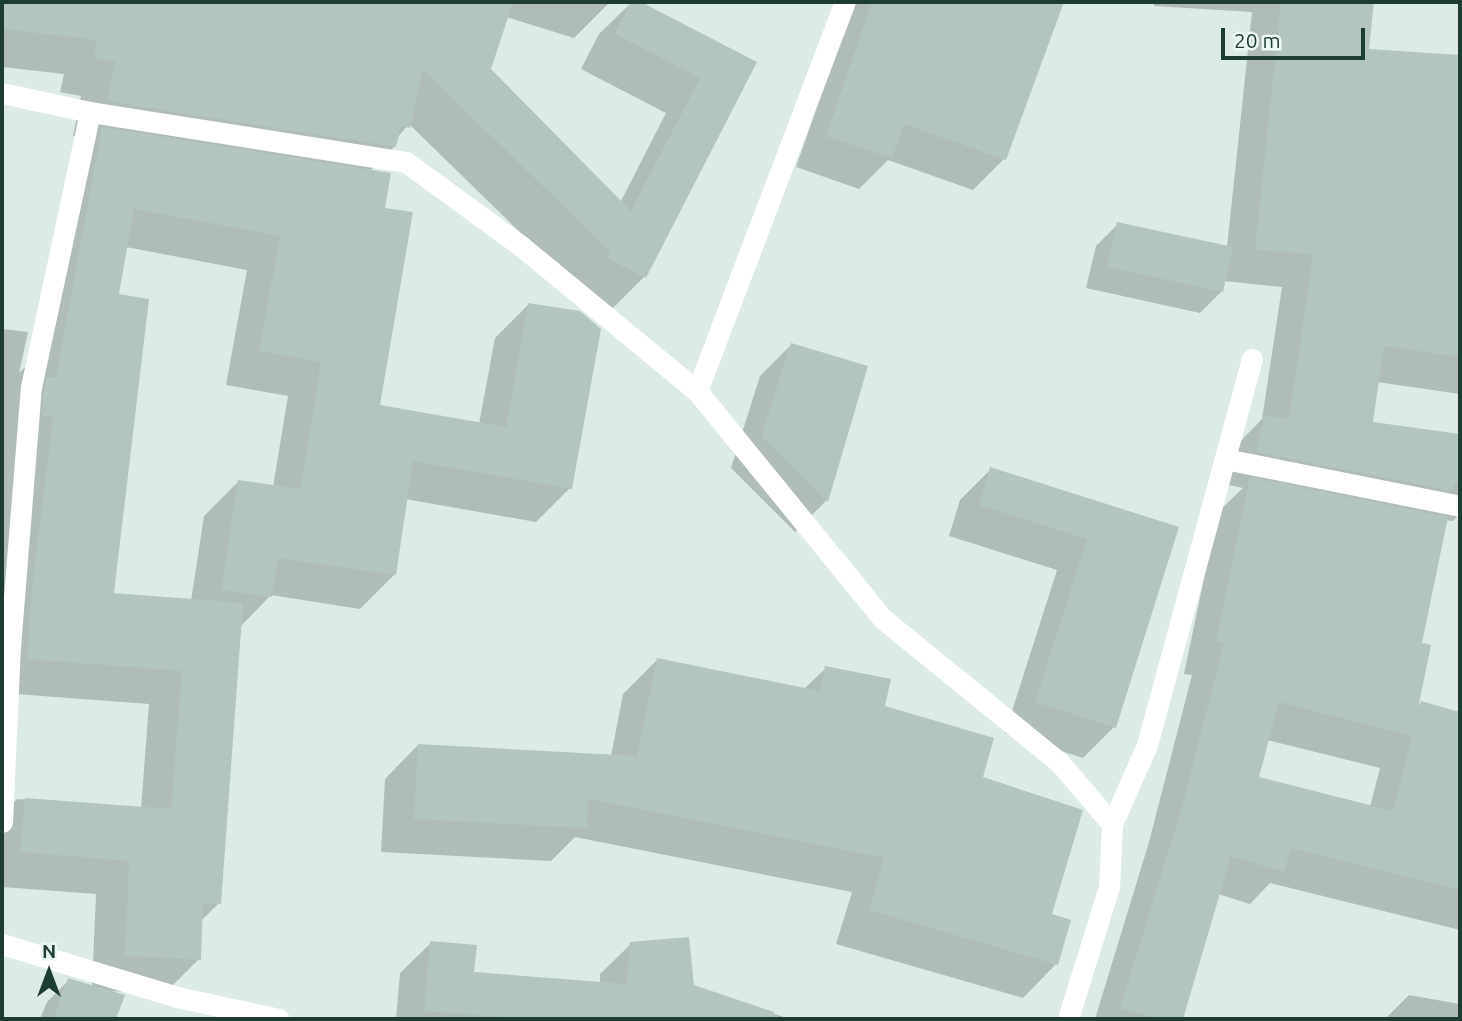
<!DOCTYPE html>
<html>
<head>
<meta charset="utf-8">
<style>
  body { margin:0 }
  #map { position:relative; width:1462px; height:1021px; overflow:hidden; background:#ddebe5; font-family:Ubuntu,sans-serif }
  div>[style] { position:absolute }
  .shadow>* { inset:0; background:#0003 }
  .building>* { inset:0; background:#b2c6be }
  .minor>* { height:21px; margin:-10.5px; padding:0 10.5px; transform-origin:10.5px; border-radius:10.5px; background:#fff }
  span { translate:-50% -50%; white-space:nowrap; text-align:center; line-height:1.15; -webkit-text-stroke:5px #edf7f3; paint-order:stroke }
  .frame { position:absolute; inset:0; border:4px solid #1d3c34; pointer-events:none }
  .north { position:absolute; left:14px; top:937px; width:70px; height:70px; -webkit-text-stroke:5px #edf7f3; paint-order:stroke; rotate:0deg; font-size:19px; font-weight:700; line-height:28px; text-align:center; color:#1d3c34 }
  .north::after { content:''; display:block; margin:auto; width:24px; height:32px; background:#1d3c34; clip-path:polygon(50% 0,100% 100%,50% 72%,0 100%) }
  .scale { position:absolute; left:1221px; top:28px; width:144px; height:32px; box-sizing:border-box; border:4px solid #1d3c34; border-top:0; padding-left:9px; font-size:21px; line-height:24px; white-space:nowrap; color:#1d3c34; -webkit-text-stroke:5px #edf7f3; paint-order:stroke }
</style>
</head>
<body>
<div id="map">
  <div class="shadow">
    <i style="clip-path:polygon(evenodd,2px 2px,610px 2px,574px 38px,506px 17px,489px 69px,620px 203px,666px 113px,581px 69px,599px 34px,632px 2px,637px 2px,755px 62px,644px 277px,610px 311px,576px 287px,409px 124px,396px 139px,395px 146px,370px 171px,383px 209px,378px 407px,479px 424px,495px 338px,529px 304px,570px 488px,536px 522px,405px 499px,394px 575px,360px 609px,271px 595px,240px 627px,219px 903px,200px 922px,199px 959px,165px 993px,109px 991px,123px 996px,114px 1019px,40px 1019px,47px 1002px,69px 980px,92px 987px,96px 894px,2px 887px,2px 814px,17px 799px,141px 809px,149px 704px,2px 693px,2px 329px,28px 332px,19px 373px,33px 359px,93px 139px,73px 136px,81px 96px,60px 92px,64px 74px,2px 67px,2px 2px,126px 247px,247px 270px,226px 385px,288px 396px,273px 487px,238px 482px,204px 516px,191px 601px,112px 595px,117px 295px,126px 247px)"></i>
    <i style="clip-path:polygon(854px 2px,1062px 2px,1004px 159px,973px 190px,888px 160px,859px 189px,796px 167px)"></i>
    <i style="clip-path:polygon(evenodd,1154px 2px,1372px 2px,1367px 50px,1460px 56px,1460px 394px,1377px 382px,1371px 423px,1460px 436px,1460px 513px,1453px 521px,1445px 520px,1420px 644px,1417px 708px,1421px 703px,1460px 713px,1460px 930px,1270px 883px,1250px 904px,1218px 894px,1181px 1019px,1095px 1019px,1149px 842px,1192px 675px,1184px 674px,1218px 512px,1243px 488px,1224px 484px,1232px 450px,1262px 419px,1282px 287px,1224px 281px,1222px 291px,1200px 313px,1086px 288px,1096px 246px,1118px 224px,1227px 247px,1252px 12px,1154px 6px,1154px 2px,1267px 740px,1380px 768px,1370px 807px,1257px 778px,1267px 740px)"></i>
    <i style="clip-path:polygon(791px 345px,866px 367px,826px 501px,795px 532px,731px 468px,760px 376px)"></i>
    <i style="clip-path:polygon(991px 469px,1177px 528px,1114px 727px,1083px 758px,1005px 733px,1057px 570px,949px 536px,960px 500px)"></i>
    <i style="clip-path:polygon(657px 660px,804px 689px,826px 668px,981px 778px,1056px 964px,1023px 998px,836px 944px,852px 892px,575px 837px,551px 861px,381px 852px,385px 779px,418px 745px,611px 756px,623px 694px)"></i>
    <i style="clip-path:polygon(431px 943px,472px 974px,600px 984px,600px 974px,631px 944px,692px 987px,790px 1019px,396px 1019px,400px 973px)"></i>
    <i style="clip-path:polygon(1409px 995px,1460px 1004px,1460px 1019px,1385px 1019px)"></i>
  </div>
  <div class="building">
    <i style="clip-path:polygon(2px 2px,513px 2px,491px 69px,631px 211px,700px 78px,615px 34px,631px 2px,641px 2px,757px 62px,646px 278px,607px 258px,610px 251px,423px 70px,410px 128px,401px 126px,396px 147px,107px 101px,115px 62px,94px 58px,97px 40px,2px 29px)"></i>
    <i style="clip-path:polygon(872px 2px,1064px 2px,1006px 160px,904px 124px,892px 158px,826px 136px)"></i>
    <i style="clip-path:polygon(1281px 2px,1374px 2px,1369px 49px,1460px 55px,1460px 357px,1384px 346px,1373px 422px,1460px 434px,1460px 485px,1454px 484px,1453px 491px,1256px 452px,1264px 415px,1289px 419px,1313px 255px,1255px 249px)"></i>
    <i style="clip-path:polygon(102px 127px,391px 173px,385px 208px,413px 212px,380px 405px,506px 427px,528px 303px,580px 311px,601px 329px,572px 489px,413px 461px,396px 575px,278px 558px,272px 597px,221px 590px,238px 480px,300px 489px,321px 362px,259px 351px,280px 236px,134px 209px,119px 294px,149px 299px,114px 593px,243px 603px,221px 904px,203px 903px,201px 960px,125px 956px,129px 861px,20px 852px,25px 798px,171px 809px,182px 671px,27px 659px,32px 587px,53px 417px,42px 416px,44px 389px,47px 377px,56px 377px)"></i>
    <i style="clip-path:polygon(1117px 222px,1233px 247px,1223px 292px,1107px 267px)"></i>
    <i style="clip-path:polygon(791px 343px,868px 366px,828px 502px,761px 436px)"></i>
    <i style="clip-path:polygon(990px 467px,1179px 527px,1116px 728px,1035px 702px,1087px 539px,979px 505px)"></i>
    <i style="clip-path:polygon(evenodd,1250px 477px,1448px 517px,1422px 643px,1431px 645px,1416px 719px,1421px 701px,1460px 712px,1460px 890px,1291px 848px,1284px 872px,1231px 856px,1183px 1019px,1160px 1019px,1120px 1008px,1182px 807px,1224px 643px,1216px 641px,1250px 477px,1279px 702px,1412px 736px,1393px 811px,1259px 777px,1279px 702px)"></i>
    <i style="clip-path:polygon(657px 658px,820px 691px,825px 666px,891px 679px,885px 706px,994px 738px,983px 777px,1083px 810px,1052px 914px,1071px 920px,1058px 965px,869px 910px,884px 858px,588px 799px,587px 828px,414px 819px,418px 744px,637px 756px)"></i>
    <i style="clip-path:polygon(689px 937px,694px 985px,774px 1012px,773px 1019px,529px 1019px,424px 1011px,430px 941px,477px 945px,474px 972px,627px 984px,630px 942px)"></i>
    <i style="clip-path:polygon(68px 978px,125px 995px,116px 1019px,53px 1019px)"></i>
  </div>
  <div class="minor">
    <i style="left:2px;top:93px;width:90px;rotate:12.2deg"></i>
    <i style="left:697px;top:391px;width:416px;rotate:-69.2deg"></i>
    <i style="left:1225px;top:459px;width:240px;rotate:11.3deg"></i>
    <i style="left:2px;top:822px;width:175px;rotate:-87.4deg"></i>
    <i style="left:10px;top:647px;width:261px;rotate:-85.4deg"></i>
    <i style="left:31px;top:387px;width:281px;rotate:-77.9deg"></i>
    <i style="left:90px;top:112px;width:320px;rotate:9deg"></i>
    <i style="left:406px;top:162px;width:142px;rotate:36.1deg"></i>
    <i style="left:521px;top:246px;width:228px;rotate:39.5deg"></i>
    <i style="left:697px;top:391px;width:294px;rotate:50.8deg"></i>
    <i style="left:883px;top:619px;width:228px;rotate:39.1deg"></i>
    <i style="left:1060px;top:763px;width:80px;rotate:49.6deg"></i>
    <i style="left:1112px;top:824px;width:63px;rotate:92.7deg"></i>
    <i style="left:1109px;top:887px;width:138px;rotate:107.3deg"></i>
    <i style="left:1112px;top:824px;width:86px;rotate:-66.1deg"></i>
    <i style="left:1147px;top:745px;width:400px;rotate:-74.8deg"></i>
    <i style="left:2px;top:944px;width:183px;rotate:16.8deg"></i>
    <i style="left:177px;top:997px;width:104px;rotate:12.2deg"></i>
  </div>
  <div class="frame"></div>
  <div class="north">N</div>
  <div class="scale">20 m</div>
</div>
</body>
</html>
